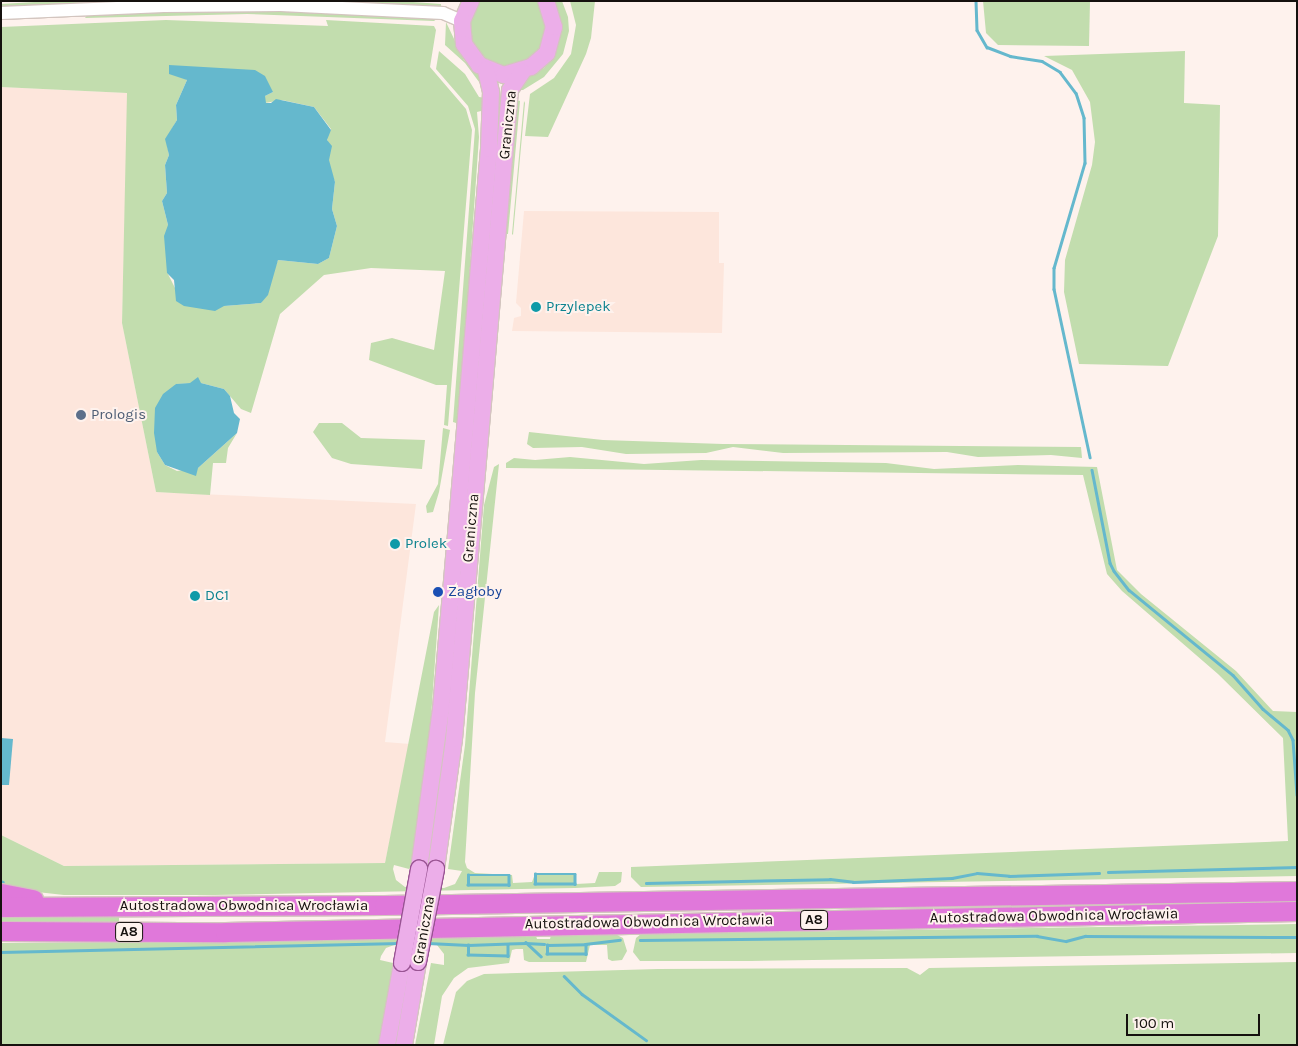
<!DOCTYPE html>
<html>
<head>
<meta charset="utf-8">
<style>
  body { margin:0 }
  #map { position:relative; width:1298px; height:1046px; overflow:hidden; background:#fef2ed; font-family:Karla,sans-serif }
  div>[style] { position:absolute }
  .built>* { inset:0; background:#fde6dc }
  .green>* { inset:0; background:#c2ddae }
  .water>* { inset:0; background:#65b8cd }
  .stream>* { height:2.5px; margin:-1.25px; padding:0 1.25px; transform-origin:1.25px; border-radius:1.25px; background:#65b8cd }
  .roads { filter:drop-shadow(1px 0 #d3c5bf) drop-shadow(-1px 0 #d3c5bf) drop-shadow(0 1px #d3c5bf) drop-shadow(0 -1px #d3c5bf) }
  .minor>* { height:12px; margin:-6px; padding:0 6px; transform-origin:6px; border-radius:6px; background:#fff }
  .major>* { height:16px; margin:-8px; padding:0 8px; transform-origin:8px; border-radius:8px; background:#ecaee9 }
  .highway>* { height:19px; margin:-9.5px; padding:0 9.5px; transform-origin:9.5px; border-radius:9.5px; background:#e078da }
  .bridges { filter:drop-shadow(1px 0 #995493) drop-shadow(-1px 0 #995493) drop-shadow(0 1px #995493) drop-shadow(0 -1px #995493) }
  .major-bridge>* { height:16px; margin:-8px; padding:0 8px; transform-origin:8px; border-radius:8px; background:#ecaee9 }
  .dots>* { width:14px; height:14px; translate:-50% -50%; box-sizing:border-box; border:2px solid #fef2ed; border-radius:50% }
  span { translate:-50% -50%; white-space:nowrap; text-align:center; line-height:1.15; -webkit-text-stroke:4px #fef2ed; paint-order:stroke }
  .shield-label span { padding:1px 4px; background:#fef2ed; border:1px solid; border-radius:4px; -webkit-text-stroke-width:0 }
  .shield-label { font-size:14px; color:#15110e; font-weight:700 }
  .street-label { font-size:15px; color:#15110e }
  .culture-label { font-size:15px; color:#0d838f }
  .left { translate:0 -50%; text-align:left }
  .service-label { font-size:15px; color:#4e5e75 }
  .transit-label { font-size:15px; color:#164399 }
  .frame { position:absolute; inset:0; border:2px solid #15110e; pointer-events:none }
  .scale { position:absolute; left:1126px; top:1014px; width:134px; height:22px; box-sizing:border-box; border:2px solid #15110e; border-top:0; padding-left:6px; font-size:15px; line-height:18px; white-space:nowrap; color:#15110e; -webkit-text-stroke:4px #fef2ed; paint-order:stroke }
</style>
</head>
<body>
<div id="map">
  <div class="built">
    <i style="clip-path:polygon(1px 87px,128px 93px,122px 323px,156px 492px,416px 504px,385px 742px,410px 744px,385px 863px,64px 866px,1px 835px)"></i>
    <i style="clip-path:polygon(524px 211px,719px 212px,719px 263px,724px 263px,722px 333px,512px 331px,514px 318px,521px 316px,521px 308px,516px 303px)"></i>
  </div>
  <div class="green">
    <i style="clip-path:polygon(51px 1px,118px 1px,1px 7px,1px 4px)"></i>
    <i style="clip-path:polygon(332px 1px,399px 1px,441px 4px,441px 7px)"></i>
    <i style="clip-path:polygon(478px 1px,537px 1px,546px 17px,546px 40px,533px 59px,512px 68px,496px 66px,477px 54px,468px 33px,472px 10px)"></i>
    <i style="clip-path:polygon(555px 1px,562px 1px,568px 17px,569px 31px,563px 54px,544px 77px,523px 90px,516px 90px,524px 80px,544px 68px,555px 54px,562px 26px)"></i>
    <i style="clip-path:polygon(570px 1px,595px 1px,591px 38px,586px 54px,548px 137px,525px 136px,530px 94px,554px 78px,571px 54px,576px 25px)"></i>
    <i style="clip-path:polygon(983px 1px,1090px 1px,1089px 46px,998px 45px,986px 33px)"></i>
    <i style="clip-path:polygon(243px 11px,300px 12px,438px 18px,434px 21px,247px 14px,85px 18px,88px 14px)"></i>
    <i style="clip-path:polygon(evenodd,166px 20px,328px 26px,326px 20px,434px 26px,436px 30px,430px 67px,466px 109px,472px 130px,448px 426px,444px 425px,447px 385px,436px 385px,369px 360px,371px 343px,392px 338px,434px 350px,445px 271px,371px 268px,324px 275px,280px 314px,251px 413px,241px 409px,224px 389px,201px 383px,176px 384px,157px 452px,165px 465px,177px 471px,198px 468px,237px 433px,228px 448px,226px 463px,213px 463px,210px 495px,156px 492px,122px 323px,127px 93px,1px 87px,1px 27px,166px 20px,180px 75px,273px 92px,265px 96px,265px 103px,282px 100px,314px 107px,331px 129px,327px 137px,329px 167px,335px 182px,332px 209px,337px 226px,329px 258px,318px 264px,278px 260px,261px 303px,224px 306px,176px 290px,167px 272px,168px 225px,162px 201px,167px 193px,165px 165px,169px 155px,166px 139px,177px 120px,176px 105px,187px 80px,180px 75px)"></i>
    <i style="clip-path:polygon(446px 22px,464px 60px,481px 76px,482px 86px,465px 63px,445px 45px)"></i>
    <i style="clip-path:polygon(439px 51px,465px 74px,479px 97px,486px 98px,485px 110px,477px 112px,479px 137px,459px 424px,453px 422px,475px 129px,468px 106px,436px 69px)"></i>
    <i style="clip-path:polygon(1185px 51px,1184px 103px,1220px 105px,1218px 236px,1168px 366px,1079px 364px,1064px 292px,1065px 260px,1092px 165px,1095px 142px,1090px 102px,1072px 70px,1044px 56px)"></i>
    <i style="clip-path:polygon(515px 100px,520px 101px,508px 234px,506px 234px)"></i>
    <i style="clip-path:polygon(524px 101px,525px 103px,513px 235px,512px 234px)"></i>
    <i style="clip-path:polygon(319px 423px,342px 423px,361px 438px,425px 440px,422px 469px,351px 464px,332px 458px,313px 432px)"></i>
    <i style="clip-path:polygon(443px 428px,450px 430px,439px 492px,433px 512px,427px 513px,426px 506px,438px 484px)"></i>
    <i style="clip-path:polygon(529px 432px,603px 440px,723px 444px,1081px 447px,1082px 458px,1051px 455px,978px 457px,947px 452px,783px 453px,733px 447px,706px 453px,626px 454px,582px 447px,533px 448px,527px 444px)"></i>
    <i style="clip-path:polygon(570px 457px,644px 464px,701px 460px,886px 463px,934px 469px,1018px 465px,1097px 467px,1117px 570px,1141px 594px,1236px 671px,1273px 711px,1297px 712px,1297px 876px,641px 887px,631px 877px,631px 867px,1288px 841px,1283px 738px,1218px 674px,1122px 591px,1107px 574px,1083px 475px,506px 468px,506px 463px,514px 458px,535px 460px)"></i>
    <i style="clip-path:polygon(499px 464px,475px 693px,465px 862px,467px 868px,475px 873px,512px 875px,513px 883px,532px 882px,535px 874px,575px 874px,576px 884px,595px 883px,599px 872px,622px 872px,621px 882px,615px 886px,575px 888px,214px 895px,64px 895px,1px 888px,1px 835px,64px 866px,385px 863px,434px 612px,439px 605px,429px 746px,412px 866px,409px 869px,394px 865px,393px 869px,396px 880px,405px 887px,444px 888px,455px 884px,462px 871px,448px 869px,465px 745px,484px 505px,494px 467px)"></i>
    <i style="clip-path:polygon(1px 915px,119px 916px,119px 923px,1px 923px)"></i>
    <i style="clip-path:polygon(1297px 924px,1297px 953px,751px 961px,640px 961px,633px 952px,636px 938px,641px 934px)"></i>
    <i style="clip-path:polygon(551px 935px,617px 935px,623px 938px,627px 951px,622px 960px,612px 961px,608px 959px,607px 945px,590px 945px,586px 962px,529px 962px,524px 960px,523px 949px,516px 949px,512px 950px,509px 963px,468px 968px,454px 978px,442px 996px,434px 1045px,415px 1045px,431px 963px,444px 965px,444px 954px,437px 945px,397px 944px,386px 948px,381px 956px,380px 960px,393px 963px,379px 1045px,1px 1045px,1px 943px,209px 943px,536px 936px,537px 939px,550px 939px)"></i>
    <i style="clip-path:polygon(1297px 962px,1297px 1045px,443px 1045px,456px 992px,467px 981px,484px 974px,658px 969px,907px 968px,920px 975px,929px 968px)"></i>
  </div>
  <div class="water">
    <i style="clip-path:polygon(169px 65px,255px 70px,265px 76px,273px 92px,265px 96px,266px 103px,271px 103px,276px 99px,314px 107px,331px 130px,327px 140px,332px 146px,329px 160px,335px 182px,332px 209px,337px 226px,329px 258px,318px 264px,278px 260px,268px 295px,261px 303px,224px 306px,215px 311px,184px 306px,176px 301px,174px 280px,167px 273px,164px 236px,168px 225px,162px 201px,167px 193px,165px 165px,169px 155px,165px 139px,177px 120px,176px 105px,187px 80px,169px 74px)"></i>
    <i style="clip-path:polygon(198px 377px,201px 383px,224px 389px,230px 396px,234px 413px,240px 419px,237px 433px,198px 468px,196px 476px,165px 465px,157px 452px,154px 433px,155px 408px,163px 394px,176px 384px,190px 383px)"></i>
    <i style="clip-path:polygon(1px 738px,13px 739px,9px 785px,1px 785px)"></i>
  </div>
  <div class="stream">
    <i style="left:976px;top:1px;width:29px;rotate:88deg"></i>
    <i style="left:977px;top:30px;width:20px;rotate:60deg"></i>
    <i style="left:987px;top:47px;width:25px;rotate:21deg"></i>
    <i style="left:1010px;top:56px;width:32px;rotate:9deg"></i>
    <i style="left:1042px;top:61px;width:21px;rotate:31deg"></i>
    <i style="left:1060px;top:72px;width:26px;rotate:53deg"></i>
    <i style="left:1076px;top:93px;width:26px;rotate:72deg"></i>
    <i style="left:1084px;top:118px;width:45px;rotate:88.7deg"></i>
    <i style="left:1085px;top:163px;width:109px;rotate:106.4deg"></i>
    <i style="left:1054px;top:268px;width:21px;rotate:90deg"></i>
    <i style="left:1054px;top:289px;width:172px;rotate:77.9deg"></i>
    <i style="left:1092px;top:470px;width:95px;rotate:79deg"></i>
    <i style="left:1110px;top:563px;width:9px;rotate:63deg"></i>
    <i style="left:1114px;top:571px;width:24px;rotate:52deg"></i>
    <i style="left:1129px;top:590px;width:134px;rotate:39.3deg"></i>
    <i style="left:1233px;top:675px;width:45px;rotate:48.6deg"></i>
    <i style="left:1263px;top:709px;width:33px;rotate:40deg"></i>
    <i style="left:1288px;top:730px;width:11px;rotate:63deg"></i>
    <i style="left:1293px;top:740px;width:55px;rotate:85.8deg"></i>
    <i style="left:1108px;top:872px;width:189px;rotate:-1.5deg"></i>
    <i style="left:535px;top:874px;width:40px"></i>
    <i style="left:575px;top:874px;width:10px;rotate:90deg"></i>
    <i style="left:575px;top:884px;width:40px;rotate:180deg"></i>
    <i style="left:535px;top:884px;width:10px;rotate:-90deg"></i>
    <i style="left:468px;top:875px;width:41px"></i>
    <i style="left:509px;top:875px;width:10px;rotate:90deg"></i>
    <i style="left:509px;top:885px;width:41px;rotate:180deg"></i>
    <i style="left:468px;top:885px;width:10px;rotate:-90deg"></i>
    <i style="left:1px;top:881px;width:2px;rotate:27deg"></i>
    <i style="left:646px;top:883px;width:184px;rotate:-1.2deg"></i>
    <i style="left:830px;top:879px;width:23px;rotate:7deg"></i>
    <i style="left:853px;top:882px;width:99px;rotate:-2.3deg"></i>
    <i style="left:952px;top:878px;width:25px;rotate:-11deg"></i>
    <i style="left:977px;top:873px;width:32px;rotate:5deg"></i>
    <i style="left:1009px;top:876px;width:90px;rotate:-1.9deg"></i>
    <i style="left:640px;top:940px;width:397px;rotate:-0.6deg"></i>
    <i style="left:1037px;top:936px;width:29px;rotate:10deg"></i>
    <i style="left:1066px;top:941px;width:20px;rotate:-15deg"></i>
    <i style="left:1085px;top:936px;width:212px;rotate:0.3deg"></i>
    <i style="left:428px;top:943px;width:40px;rotate:2.9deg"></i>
    <i style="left:585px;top:944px;width:35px;rotate:-7deg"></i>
    <i style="left:586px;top:944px;width:10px;rotate:90deg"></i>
    <i style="left:586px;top:954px;width:39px;rotate:180deg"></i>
    <i style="left:547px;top:954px;width:9px;rotate:-90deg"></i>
    <i style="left:547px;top:945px;width:39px;rotate:-1deg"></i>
    <i style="left:508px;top:945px;width:11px;rotate:90deg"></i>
    <i style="left:508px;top:956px;width:40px;rotate:-178.6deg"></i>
    <i style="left:468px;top:955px;width:10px;rotate:-90deg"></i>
    <i style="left:468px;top:945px;width:58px;rotate:-2deg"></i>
    <i style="left:1px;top:952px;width:399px;rotate:-1.3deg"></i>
    <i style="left:541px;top:957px;width:21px;rotate:-137deg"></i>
    <i style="left:526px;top:943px;width:18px;rotate:3deg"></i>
    <i style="left:564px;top:976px;width:25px;rotate:45deg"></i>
    <i style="left:582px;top:994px;width:79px;rotate:35.7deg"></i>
  </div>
  <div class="roads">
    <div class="minor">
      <i style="left:1px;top:13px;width:163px;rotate:-2.5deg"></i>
      <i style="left:164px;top:6px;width:117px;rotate:-0.5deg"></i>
      <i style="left:281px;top:5px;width:162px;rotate:2.8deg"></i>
      <i style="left:443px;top:13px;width:21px;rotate:23deg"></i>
    </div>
    <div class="major">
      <i style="left:471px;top:1px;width:22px;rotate:114deg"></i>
      <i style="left:462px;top:21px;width:23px;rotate:85deg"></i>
      <i style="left:464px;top:44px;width:26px;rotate:54deg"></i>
      <i style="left:479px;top:65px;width:27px;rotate:22deg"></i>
      <i style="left:504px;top:75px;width:28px;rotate:-17deg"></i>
      <i style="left:531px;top:67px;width:21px;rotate:-41deg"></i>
      <i style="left:547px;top:53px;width:27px;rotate:-75deg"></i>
      <i style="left:554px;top:27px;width:27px;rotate:-107deg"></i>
      <i style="left:419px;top:869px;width:162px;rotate:-82.2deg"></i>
      <i style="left:441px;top:709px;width:562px;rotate:-85.1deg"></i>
      <i style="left:489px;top:149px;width:57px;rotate:-88deg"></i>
      <i style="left:491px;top:92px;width:23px;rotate:-103deg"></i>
      <i style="left:436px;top:869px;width:131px;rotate:-82.1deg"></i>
      <i style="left:454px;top:739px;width:651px;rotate:-85.07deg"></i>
      <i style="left:510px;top:90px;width:22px;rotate:-56deg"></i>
      <i style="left:387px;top:1045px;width:83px;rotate:-79.6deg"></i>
      <i style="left:404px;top:1045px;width:84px;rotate:-80.4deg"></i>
    </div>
    <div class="highway">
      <i style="left:1px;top:893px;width:33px;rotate:11deg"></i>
      <i style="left:1px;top:907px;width:383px;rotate:-0.3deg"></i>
      <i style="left:384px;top:905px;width:913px;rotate:-0.88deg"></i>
      <i style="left:1px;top:931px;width:224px;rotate:0.3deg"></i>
      <i style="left:225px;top:932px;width:1072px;rotate:-1.12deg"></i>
    </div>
  </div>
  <div class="bridges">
    <div class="major-bridge">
      <i style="left:418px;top:962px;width:95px;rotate:-79deg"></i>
      <i style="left:402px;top:963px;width:96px;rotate:-79.7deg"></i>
    </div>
  </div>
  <div class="dots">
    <i style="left:536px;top:307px;background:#0f9aa8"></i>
    <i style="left:81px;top:415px;background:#5c6f8a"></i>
    <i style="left:395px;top:544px;background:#0f9aa8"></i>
    <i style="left:438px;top:592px;background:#1a4fb4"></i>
    <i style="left:195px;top:596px;background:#0f9aa8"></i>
  </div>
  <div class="shield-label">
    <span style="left:814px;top:920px">A8</span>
    <span style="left:129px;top:932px">A8</span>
  </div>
  <div class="street-label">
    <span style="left:508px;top:125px;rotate:-84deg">Graniczna</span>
    <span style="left:471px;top:528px;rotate:-85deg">Graniczna</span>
    <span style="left:244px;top:906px">Autostradowa Obwodnica Wrocławia</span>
    <span style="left:1054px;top:916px;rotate:-1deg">Autostradowa Obwodnica Wrocławia</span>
    <span style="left:649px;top:922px;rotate:-1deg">Autostradowa Obwodnica Wrocławia</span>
    <span style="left:424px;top:930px;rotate:-80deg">Graniczna</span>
  </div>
  <div class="culture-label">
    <span class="left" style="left:546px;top:307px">Przylepek</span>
    <span class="left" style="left:405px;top:544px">Prolek</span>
    <span class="left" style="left:205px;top:596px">DC1</span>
  </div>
  <div class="service-label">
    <span class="left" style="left:91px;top:415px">Prologis</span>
  </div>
  <div class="transit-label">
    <span class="left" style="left:448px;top:592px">Zagłoby</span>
  </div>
  <div class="frame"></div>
  <div class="scale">100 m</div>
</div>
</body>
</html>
